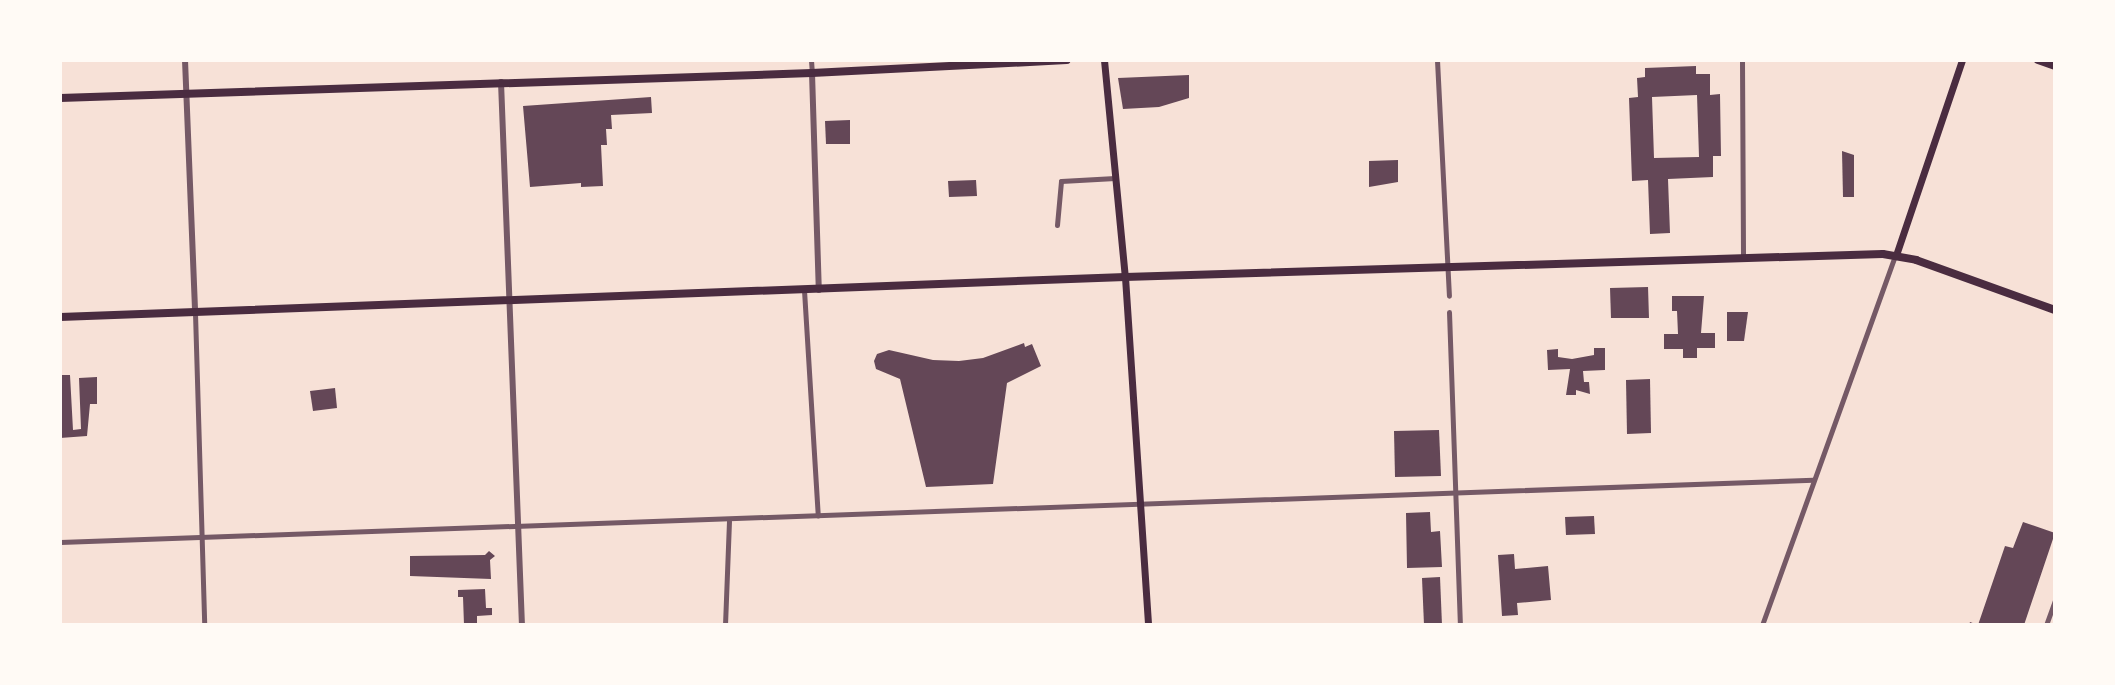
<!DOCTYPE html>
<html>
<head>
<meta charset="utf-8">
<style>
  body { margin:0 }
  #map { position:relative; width:2115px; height:685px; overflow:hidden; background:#f7e1d7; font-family:Helvetica,sans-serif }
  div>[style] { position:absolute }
  .building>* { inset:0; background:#644757 }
  .minor>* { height:5px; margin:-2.5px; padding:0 2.5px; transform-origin:2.5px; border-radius:2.5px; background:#755966 }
  .tertiary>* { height:6px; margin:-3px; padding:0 3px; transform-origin:3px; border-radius:3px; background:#755966 }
  .secondary>* { height:7px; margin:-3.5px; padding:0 3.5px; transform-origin:3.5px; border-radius:3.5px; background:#4a2c40 }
  .primary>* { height:8px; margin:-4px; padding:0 4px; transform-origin:4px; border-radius:4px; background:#4a2c40 }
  span { translate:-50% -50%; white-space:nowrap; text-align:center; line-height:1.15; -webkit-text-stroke:8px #fffaf5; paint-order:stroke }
  .frame { position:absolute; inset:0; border:62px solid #fffaf5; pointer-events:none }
</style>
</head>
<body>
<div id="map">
  <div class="building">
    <i style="clip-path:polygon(evenodd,1696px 66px,1696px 74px,1710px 74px,1710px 95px,1720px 94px,1721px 156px,1713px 156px,1713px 177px,1668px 179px,1670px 233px,1650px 234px,1648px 180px,1632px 181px,1629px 98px,1638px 97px,1637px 78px,1645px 77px,1645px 68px,1696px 66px,1697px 95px,1699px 157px,1654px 158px,1652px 97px,1697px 95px)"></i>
    <i style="clip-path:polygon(1189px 75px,1189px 98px,1159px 107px,1123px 109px,1118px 78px)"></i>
    <i style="clip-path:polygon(651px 97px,652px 113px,611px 115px,612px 129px,606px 129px,607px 145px,601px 145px,603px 186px,581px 187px,581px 183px,530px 187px,523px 106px)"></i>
    <i style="clip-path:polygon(850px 120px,850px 144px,826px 144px,825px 121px)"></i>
    <i style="clip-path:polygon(1842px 151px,1854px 155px,1854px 197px,1843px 197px)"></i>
    <i style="clip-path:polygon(1398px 160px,1398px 182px,1369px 187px,1369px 161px)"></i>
    <i style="clip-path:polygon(976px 180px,977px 196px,949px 197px,948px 181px)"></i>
    <i style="clip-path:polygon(1648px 287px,1649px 318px,1611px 318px,1610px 288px)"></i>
    <i style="clip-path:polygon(1672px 296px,1704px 296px,1701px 333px,1715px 333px,1715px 348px,1697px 348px,1697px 358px,1683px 358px,1683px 349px,1664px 349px,1664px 334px,1678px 334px,1677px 311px,1672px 311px)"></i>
    <i style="clip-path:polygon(1727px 312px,1748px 312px,1744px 341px,1727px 341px)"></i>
    <i style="clip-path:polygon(1024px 343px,1025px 347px,1032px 344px,1041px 366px,1007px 383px,993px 484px,926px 487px,900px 379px,876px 369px,874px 361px,877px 354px,889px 350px,933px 360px,959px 361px,983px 358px)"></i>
    <i style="clip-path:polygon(1594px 348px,1605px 348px,1605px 370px,1583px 371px,1584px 382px,1589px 382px,1590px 394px,1576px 390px,1576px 395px,1566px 395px,1570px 369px,1548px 370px,1547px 350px,1558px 349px,1558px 357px,1572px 359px,1594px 355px)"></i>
    <i style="clip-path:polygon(60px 375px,70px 375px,73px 430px,81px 429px,79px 378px,97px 377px,97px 404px,90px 404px,87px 436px,60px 438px)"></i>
    <i style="clip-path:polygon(1650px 379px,1651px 433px,1627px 434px,1626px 380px)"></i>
    <i style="clip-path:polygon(335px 388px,337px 408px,313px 411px,310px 391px)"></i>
    <i style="clip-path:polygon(1439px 430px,1441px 476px,1395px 477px,1394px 431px)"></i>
    <i style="clip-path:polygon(1430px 512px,1431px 532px,1440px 531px,1442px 567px,1407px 568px,1406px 513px)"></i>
    <i style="clip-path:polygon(1594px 516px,1595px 534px,1566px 535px,1565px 517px)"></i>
    <i style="clip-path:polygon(2023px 522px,2055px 533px,2024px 625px,1969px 625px,1970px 622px,1978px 625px,2005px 546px,2013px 548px)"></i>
    <i style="clip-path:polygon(489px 551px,495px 556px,490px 560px,491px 579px,410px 576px,410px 556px,485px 555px)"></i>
    <i style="clip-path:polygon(1514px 554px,1515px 569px,1548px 566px,1551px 600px,1517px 603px,1518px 615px,1502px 616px,1498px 555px)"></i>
    <i style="clip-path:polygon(1440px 577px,1442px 625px,1424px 625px,1422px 578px)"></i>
    <i style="clip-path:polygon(485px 589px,486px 608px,492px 608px,492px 615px,477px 616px,477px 625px,464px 625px,463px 597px,458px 597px,458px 590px)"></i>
  </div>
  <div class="minor">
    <i style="left:811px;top:60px;width:13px;rotate:86deg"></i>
    <i style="left:1437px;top:60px;width:236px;rotate:87.1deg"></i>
    <i style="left:1742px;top:60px;width:198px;rotate:89.7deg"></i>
    <i style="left:1057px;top:225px;width:44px;rotate:-84.8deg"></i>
    <i style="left:1061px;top:181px;width:54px;rotate:-3.2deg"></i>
    <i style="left:804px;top:290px;width:226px;rotate:86.5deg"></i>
    <i style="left:1449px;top:312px;width:313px;rotate:88deg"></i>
    <i style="left:195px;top:313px;width:312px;rotate:88.3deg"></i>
    <i style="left:60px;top:542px;width:1754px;rotate:-2.03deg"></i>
    <i style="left:725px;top:625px;width:104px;rotate:-87.8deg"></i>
    <i style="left:1762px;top:625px;width:392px;rotate:-70.2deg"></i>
    <i style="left:2046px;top:625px;width:27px;rotate:-70deg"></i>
  </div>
  <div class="tertiary">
    <i style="left:185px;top:60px;width:253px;rotate:87.7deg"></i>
    <i style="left:812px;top:73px;width:217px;rotate:88.2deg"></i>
    <i style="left:501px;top:82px;width:543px;rotate:87.79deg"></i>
  </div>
  <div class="secondary">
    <i style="left:1104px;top:60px;width:218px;rotate:84.5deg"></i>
    <i style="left:1125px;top:277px;width:349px;rotate:86.2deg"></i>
    <i style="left:1896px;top:255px;width:206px;rotate:-71.3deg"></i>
  </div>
  <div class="primary">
    <i style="left:2038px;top:60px;width:18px;rotate:19deg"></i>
    <i style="left:60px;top:98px;width:752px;rotate:-1.9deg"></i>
    <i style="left:812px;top:73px;width:255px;rotate:-2.9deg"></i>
    <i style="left:60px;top:317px;width:1066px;rotate:-2.15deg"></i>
    <i style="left:1125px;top:277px;width:758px;rotate:-1.74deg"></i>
    <i style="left:1883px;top:254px;width:34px;rotate:10deg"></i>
    <i style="left:1916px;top:260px;width:148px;rotate:19.8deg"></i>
  </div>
  <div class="frame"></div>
</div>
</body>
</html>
